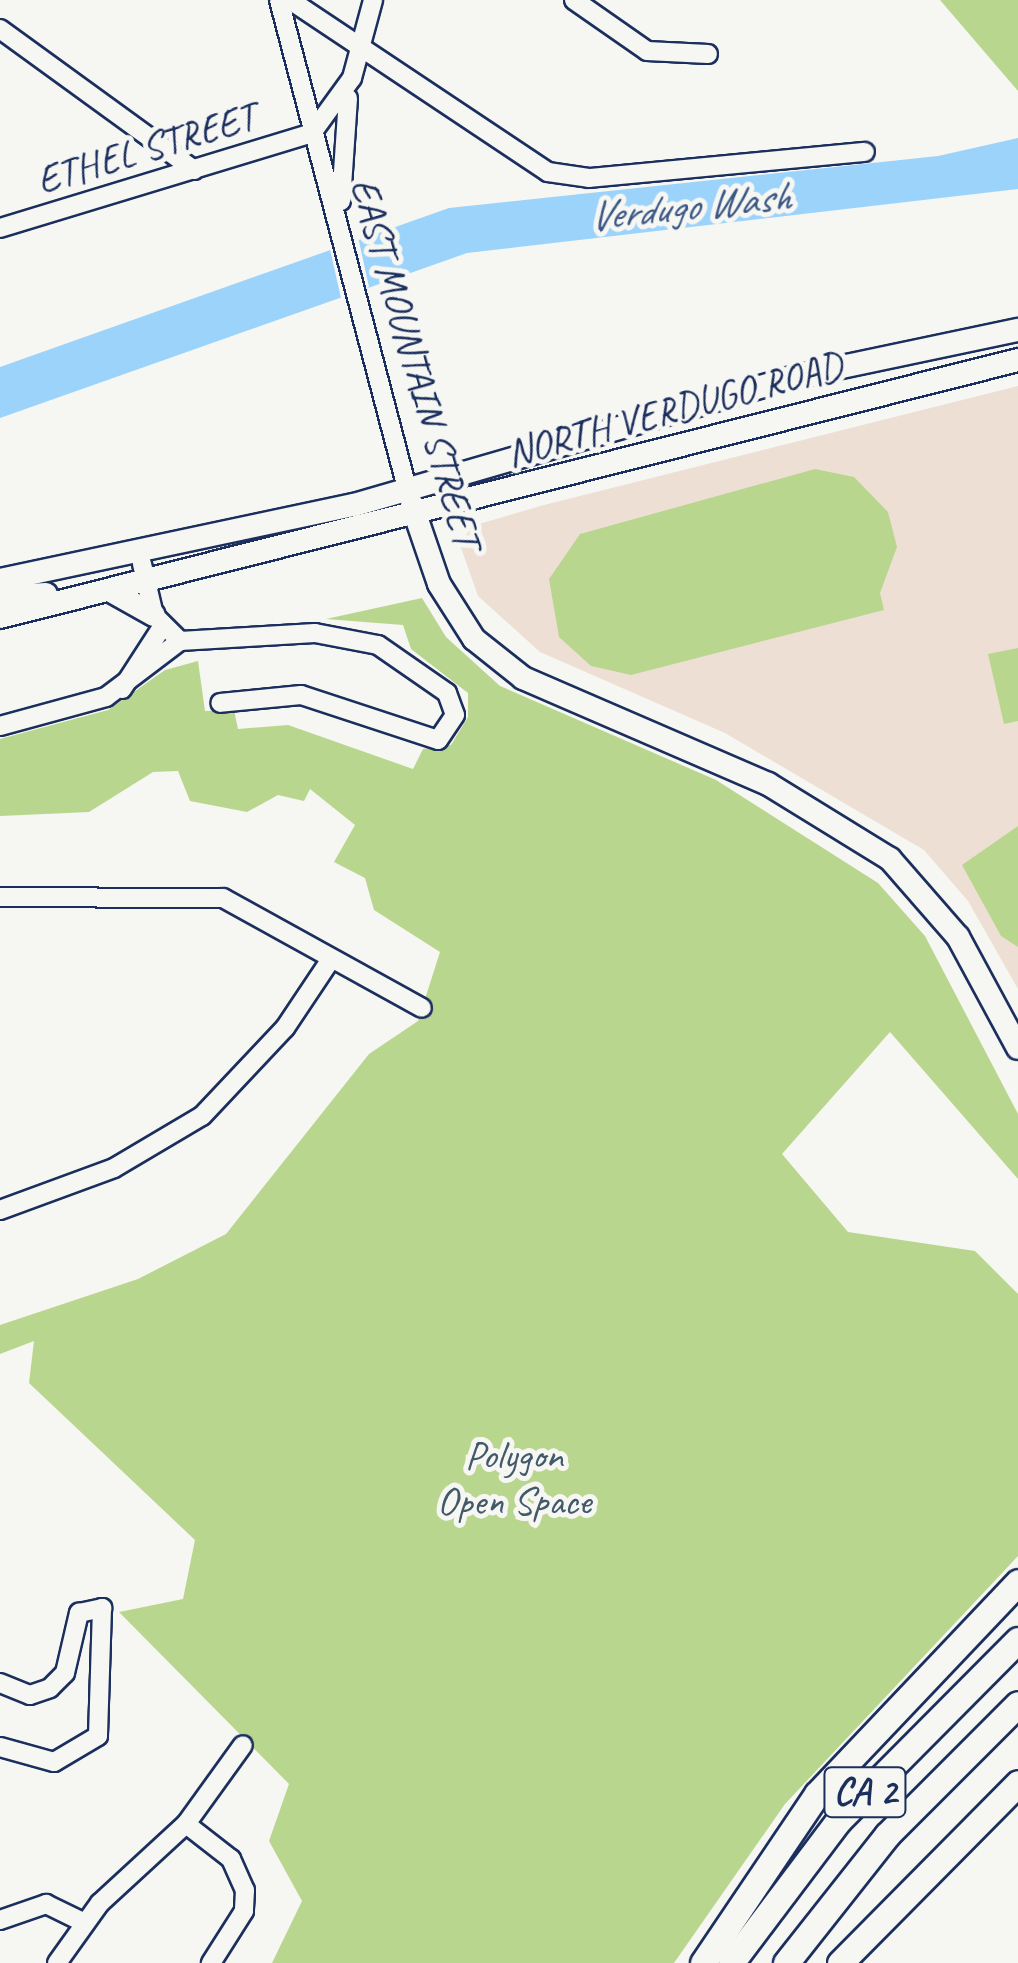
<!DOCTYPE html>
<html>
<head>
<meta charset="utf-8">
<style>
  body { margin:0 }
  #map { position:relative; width:1018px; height:1963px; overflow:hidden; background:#f6f6f2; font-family:Caveat,sans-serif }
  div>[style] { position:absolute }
  .built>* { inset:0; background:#eedfd4 }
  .green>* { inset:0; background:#b9d68f }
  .water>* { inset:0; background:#9cd3fb }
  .pier>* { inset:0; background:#f6f6f2 }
  .roads { filter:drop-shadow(2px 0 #1b2f5e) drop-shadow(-2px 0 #1b2f5e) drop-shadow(0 2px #1b2f5e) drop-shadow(0 -2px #1b2f5e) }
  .minor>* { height:18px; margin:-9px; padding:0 9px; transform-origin:9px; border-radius:9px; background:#f6f6f2 }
  .major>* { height:22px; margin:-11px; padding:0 11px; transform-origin:11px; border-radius:11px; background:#f6f6f2 }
  .highway>* { height:25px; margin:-12.5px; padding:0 12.5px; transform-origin:12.5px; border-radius:12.5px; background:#f6f6f2 }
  span { translate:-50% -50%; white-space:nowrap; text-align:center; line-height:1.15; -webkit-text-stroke:10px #f6f6f2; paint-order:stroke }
  .shield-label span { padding:2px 8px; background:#f6f6f2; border:2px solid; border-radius:8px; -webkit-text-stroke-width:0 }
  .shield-label { font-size:38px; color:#1b2f5e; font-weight:700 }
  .street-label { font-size:40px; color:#1b2f5e }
  .park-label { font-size:40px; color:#42596a }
  .water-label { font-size:42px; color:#3b5885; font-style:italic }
</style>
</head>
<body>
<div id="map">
  <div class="built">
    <i style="clip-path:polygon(1018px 386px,1018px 989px,968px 901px,924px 850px,725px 733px,540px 652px,478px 596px,460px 545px,472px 526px,544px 505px)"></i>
  </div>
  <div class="green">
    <i style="clip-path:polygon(940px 0,1018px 0,1018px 91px)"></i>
    <i style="clip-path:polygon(815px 469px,854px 477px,888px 512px,897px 547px,880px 593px,884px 610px,631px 675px,591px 666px,559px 637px,549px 579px,580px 534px)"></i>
    <i style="clip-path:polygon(422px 598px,446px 637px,500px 686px,716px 780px,878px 883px,925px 936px,1018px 1114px,1018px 1179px,890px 1032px,782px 1154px,848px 1232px,975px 1251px,1018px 1294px,1018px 1556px,785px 1804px,674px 1963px,272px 1963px,302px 1901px,269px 1841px,289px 1784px,119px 1612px,183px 1599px,195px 1540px,29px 1383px,34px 1341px,0 1354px,0 1325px,138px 1279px,226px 1234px,369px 1054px,418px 1021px,440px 952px,374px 910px,365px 878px,334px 862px,355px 825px,310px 789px,304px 801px,278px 795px,247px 812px,190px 801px,178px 771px,153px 772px,89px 812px,0 816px,0 739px,108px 710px,165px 670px,198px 661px,205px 711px,234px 710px,238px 729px,288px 725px,413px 769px,423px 749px,451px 745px,468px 717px,468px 693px,411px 649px,403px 625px,326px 619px)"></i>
    <i style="clip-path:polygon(1018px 648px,1018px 721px,1004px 724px,988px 654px)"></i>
    <i style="clip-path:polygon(1018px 826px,1018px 947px,1001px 936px,962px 865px)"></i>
  </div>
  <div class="water">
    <i style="clip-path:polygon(1018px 138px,1018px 189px,467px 253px,0 418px,0 367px,449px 208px,938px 156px)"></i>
  </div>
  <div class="pier">
    <i style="clip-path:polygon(357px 232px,369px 287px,341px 298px,329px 245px)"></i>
  </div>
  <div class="roads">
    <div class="minor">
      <i style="left:279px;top:0;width:509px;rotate:75.31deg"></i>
      <i style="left:290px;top:0;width:310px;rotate:33.7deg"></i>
      <i style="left:548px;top:172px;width:41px;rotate:8.3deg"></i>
      <i style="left:589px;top:178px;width:277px;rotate:-5.4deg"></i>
      <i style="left:574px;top:0;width:89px;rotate:34.9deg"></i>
      <i style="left:647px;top:51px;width:61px;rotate:2.8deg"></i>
      <i style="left:0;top:29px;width:240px;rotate:36deg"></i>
      <i style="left:341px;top:201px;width:103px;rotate:-86.1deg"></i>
      <i style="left:0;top:228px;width:326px;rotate:-16.9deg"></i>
      <i style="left:312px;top:133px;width:68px;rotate:-54deg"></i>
      <i style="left:352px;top:78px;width:81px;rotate:-74.9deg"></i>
      <i style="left:142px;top:564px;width:52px;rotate:76.8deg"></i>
      <i style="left:154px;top:615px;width:37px;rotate:45deg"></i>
      <i style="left:180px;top:641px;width:135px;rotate:-3.4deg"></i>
      <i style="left:315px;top:633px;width:64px;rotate:10.8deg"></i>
      <i style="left:378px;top:645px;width:84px;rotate:34.8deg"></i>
      <i style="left:447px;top:693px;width:23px;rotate:70deg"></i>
      <i style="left:455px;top:715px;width:30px;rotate:124deg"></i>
      <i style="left:438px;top:740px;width:144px;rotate:-161.8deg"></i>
      <i style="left:301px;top:695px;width:81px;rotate:174.4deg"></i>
      <i style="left:122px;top:689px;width:74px;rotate:-57.2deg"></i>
      <i style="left:0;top:726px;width:110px;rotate:-15.3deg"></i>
      <i style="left:106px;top:697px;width:93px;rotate:-37.1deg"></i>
      <i style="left:0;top:897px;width:223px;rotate:0.3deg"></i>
      <i style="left:223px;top:898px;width:227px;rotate:28.9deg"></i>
      <i style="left:0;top:1210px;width:121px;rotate:-20.2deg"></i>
      <i style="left:114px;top:1168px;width:102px;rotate:-30.6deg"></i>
      <i style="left:202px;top:1116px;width:121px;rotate:-46.7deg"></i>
      <i style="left:285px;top:1028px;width:83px;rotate:-56.3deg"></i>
      <i style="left:0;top:1683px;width:32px;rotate:22deg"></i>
      <i style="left:30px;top:1695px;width:21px;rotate:-19deg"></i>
      <i style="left:50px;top:1688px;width:21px;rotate:-45deg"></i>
      <i style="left:65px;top:1673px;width:62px;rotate:-76.9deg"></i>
      <i style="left:79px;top:1613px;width:24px;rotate:-12deg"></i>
      <i style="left:102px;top:1608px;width:128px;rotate:91.8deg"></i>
      <i style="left:98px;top:1736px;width:51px;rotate:149.4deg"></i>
      <i style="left:54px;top:1762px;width:56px;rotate:-164.5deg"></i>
      <i style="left:186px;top:1824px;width:57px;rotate:37.9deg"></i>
      <i style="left:231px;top:1859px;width:34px;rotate:66deg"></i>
      <i style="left:245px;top:1890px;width:21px;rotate:93deg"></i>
      <i style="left:244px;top:1911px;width:62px;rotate:122.4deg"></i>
      <i style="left:0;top:1920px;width:49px;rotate:-19.2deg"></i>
      <i style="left:46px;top:1904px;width:43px;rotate:26deg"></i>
      <i style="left:57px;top:1963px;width:74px;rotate:-54.4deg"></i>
      <i style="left:100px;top:1903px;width:117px;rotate:-42.6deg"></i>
      <i style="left:186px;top:1824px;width:97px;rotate:-54.2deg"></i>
    </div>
    <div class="major">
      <i style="left:412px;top:505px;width:83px;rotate:71.1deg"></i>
      <i style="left:439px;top:584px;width:65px;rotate:57.5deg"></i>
      <i style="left:474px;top:639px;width:63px;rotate:38.5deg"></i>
      <i style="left:523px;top:678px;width:267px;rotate:23.4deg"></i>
      <i style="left:768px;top:784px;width:143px;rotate:31.6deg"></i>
      <i style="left:890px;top:859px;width:103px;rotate:48.9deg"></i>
      <i style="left:958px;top:937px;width:126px;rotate:61.6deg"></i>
      <i style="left:0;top:580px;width:362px;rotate:-12deg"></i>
      <i style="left:354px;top:505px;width:463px;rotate:-16.2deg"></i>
      <i style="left:799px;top:376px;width:224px;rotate:-11.9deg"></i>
      <i style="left:109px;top:590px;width:51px;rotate:29.1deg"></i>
      <i style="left:0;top:597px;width:46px;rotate:-3.7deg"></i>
      <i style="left:0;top:617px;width:1050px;rotate:-14.17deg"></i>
    </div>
    <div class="highway">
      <i style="left:703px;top:1963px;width:204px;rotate:-56deg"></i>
      <i style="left:817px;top:1794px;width:292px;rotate:-46.5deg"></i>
      <i style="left:731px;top:1963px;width:178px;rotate:-53deg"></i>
      <i style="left:838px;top:1821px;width:255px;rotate:-45.2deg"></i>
      <i style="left:786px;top:1963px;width:163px;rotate:-51.7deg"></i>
      <i style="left:887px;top:1835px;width:185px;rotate:-45deg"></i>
      <i style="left:840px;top:1963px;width:253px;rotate:-45.3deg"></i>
    </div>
  </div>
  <div class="shield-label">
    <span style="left:865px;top:1792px">CA 2</span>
  </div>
  <div class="street-label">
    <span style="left:146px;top:148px;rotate:-17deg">ETHEL STREET</span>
    <span style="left:416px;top:363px;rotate:74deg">EAST MOUNTAIN STREET</span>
    <span style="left:674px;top:409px;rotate:-15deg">NORTH VERDUGO ROAD</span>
  </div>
  <div class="park-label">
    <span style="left:514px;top:1478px">Polygon<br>Open Space</span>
  </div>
  <div class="water-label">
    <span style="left:689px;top:207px;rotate:-6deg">Verdugo Wash</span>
  </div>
</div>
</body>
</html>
